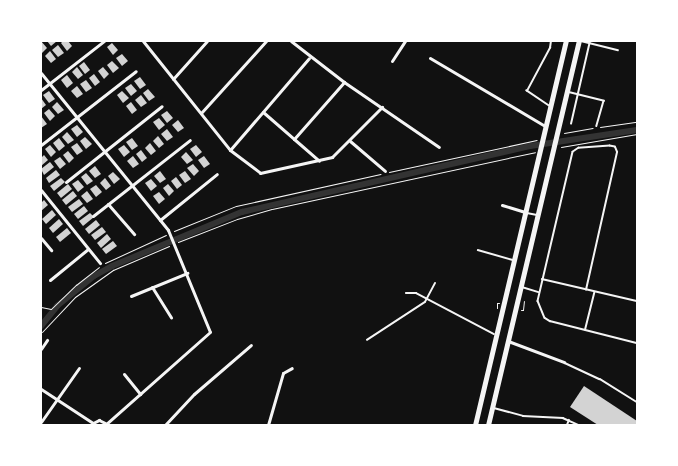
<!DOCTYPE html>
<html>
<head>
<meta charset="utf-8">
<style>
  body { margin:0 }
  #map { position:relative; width:678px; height:466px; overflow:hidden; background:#111; font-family:"Fira Sans",sans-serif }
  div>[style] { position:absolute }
  .canal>* { height:6px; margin:-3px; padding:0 3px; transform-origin:3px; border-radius:3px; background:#333 }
  .building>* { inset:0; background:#d3d3d3 }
  .path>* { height:1px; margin:-0.5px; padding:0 0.5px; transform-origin:0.5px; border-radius:0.5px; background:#f5f5f5 }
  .service>* { height:1.5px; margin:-0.75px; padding:0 0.75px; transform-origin:0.75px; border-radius:0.75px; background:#f5f5f5 }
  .minor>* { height:3px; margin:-1.5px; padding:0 1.5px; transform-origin:1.5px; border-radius:1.5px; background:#f5f5f5 }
  .primary>* { height:5px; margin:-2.5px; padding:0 2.5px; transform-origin:2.5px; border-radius:2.5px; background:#f5f5f5 }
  span { translate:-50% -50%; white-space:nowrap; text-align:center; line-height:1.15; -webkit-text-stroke:4px #fff; paint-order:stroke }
  .frame { position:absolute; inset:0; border:42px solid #fff; pointer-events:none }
</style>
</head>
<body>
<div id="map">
  <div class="canal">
    <i style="left:41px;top:326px;width:26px;rotate:-51deg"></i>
    <i style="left:57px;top:306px;width:48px;rotate:-39deg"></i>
    <i style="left:94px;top:276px;width:21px;rotate:-29deg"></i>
    <i style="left:112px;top:266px;width:141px;rotate:-22.6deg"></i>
    <i style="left:242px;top:212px;width:295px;rotate:-12.9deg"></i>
    <i style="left:530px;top:146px;width:108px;rotate:-8.5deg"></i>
  </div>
  <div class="building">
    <i style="clip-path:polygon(41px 41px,47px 48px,42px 53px,41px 52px)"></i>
    <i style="clip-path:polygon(47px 41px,57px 41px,51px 46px)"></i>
    <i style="clip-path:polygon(63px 41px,68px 41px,72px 46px,67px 51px,61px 43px)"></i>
    <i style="clip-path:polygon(112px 43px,118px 50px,113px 55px,107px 47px)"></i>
    <i style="clip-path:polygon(58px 45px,64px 53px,58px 57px,52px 50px)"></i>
    <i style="clip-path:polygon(50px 51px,56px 59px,51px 63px,45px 56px)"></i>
    <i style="clip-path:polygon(122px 54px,128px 61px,122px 66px,116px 58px)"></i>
    <i style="clip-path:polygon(112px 61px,119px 68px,113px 73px,107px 65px)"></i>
    <i style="clip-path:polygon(84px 62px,90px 70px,85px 74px,79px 66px)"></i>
    <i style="clip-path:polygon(77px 67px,83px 75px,78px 79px,72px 72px)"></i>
    <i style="clip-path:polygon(103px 67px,109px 74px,104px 79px,98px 71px)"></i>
    <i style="clip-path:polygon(94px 74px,100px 82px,95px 86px,89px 78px)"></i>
    <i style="clip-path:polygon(67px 75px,73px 83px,67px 88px,61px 80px)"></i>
    <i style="clip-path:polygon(140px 77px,146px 85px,140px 89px,134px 81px)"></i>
    <i style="clip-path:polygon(86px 80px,92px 88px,86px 92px,80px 84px)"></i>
    <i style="clip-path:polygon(131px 84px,137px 91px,131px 96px,125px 88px)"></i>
    <i style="clip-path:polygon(77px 86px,83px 94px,77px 98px,71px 91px)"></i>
    <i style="clip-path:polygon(148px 89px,155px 97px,149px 101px,143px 93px)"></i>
    <i style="clip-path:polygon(49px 91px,55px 99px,49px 103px,43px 95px)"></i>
    <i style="clip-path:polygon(122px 91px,129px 98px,123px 103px,117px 95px)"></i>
    <i style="clip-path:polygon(141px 95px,147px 103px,141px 107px,135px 100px)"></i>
    <i style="clip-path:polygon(41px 98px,46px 105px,41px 109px)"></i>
    <i style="clip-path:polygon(57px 102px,64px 110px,58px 114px,52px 107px)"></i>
    <i style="clip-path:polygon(131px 102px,137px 110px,132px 114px,126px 106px)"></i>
    <i style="clip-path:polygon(49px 109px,55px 116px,50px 121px,44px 113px)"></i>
    <i style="clip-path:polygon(167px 111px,173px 118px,167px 123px,161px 115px)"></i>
    <i style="clip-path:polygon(41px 116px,47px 124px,41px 128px)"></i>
    <i style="clip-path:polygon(159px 118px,165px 125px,159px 130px,153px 122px)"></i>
    <i style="clip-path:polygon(178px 120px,184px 128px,178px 132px,172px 125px)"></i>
    <i style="clip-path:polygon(77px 125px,83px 132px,77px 137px,71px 129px)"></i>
    <i style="clip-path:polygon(167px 129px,173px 137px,167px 141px,161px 134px)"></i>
    <i style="clip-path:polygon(67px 132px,74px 140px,68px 144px,62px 137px)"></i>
    <i style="clip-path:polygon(158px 136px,164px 144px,159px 148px,153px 141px)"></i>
    <i style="clip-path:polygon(85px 137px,92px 144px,86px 149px,80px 141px)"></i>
    <i style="clip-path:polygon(59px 138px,65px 146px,59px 151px,53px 143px)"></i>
    <i style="clip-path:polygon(132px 138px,138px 146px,132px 150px,126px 142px)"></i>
    <i style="clip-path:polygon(77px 143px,83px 151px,77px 155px,71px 147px)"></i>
    <i style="clip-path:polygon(150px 143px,156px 151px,151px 155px,145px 148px)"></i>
    <i style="clip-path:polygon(50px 145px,56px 152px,51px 157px,45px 149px)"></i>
    <i style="clip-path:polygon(124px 145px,130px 152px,124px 157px,118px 149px)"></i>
    <i style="clip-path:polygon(196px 145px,202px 152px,196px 157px,190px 149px)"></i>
    <i style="clip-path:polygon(141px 150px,147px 158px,142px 162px,136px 154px)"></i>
    <i style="clip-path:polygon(68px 151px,74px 158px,69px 163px,63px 155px)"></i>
    <i style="clip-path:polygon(186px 152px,193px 160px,187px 164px,181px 157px)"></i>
    <i style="clip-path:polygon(44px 155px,48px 160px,41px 166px,41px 158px)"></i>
    <i style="clip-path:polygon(133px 156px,139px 164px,133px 168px,127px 161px)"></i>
    <i style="clip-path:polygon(204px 156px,210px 164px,204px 168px,198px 160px)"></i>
    <i style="clip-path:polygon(60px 157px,66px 164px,60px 169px,54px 161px)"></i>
    <i style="clip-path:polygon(50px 162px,54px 167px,44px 175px,41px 169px)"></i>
    <i style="clip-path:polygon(193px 164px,199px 171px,194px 176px,187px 168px)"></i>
    <i style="clip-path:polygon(95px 166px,101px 174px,95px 178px,89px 171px)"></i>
    <i style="clip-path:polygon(56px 170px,60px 175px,49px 183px,46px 178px)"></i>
    <i style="clip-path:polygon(160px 171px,166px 179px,160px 183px,154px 176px)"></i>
    <i style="clip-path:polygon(185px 171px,191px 179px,185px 183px,179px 175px)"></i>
    <i style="clip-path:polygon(113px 172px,120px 179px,114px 184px,108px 176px)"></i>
    <i style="clip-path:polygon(86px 173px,93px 181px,87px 185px,81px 177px)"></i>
    <i style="clip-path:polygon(176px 177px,182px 185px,177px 189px,171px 181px)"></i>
    <i style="clip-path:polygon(61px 178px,65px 182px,54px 191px,50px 186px)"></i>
    <i style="clip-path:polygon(105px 178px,111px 186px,106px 190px,100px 183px)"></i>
    <i style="clip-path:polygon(151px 179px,157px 186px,151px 191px,145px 183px)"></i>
    <i style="clip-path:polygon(78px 180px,84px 187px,78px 192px,72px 184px)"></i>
    <i style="clip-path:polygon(68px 184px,72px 189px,61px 198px,57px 193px)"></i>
    <i style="clip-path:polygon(168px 184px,174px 191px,169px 196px,163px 188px)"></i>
    <i style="clip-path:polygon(96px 185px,102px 192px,96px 197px,90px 189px)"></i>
    <i style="clip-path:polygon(73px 191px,77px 196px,66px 205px,62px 200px)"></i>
    <i style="clip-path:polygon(87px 191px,93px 199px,87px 203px,81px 196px)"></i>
    <i style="clip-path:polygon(159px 192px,165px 199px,159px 204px,153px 196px)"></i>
    <i style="clip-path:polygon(79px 199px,83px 204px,72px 212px,68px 207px)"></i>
    <i style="clip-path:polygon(44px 200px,48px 205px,41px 211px,41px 203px)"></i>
    <i style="clip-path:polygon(84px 206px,88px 211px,78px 219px,74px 214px)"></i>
    <i style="clip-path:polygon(52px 210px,56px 215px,46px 224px,42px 219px)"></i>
    <i style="clip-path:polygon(90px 213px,94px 217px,83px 226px,79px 221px)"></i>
    <i style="clip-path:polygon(59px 219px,63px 224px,53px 233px,49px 228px)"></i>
    <i style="clip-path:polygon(96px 220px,100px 225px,89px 234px,85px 229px)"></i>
    <i style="clip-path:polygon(102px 227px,106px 232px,95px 240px,91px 235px)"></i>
    <i style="clip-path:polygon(67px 228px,71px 233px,60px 242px,56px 237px)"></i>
    <i style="clip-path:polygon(107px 234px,111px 239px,101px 248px,97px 243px)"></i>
    <i style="clip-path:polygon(113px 241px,117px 246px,106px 254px,102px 249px)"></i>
    <i style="clip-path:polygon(584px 386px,637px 421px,637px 425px,598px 425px,570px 407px)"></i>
  </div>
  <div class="path">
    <i style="left:600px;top:127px;width:37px;rotate:-8deg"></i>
    <i style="left:564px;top:133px;width:29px;rotate:-10deg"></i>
    <i style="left:561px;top:147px;width:77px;rotate:-9.7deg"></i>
    <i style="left:389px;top:172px;width:151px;rotate:-12.2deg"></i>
    <i style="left:174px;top:231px;width:67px;rotate:-22deg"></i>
    <i style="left:236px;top:206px;width:148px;rotate:-12.5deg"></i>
    <i style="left:178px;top:242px;width:63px;rotate:-21.3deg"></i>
    <i style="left:237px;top:219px;width:36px;rotate:-16deg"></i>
    <i style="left:272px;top:209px;width:269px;rotate:-12.2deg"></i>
    <i style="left:105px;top:263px;width:67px;rotate:-24.7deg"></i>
    <i style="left:41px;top:307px;width:10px;rotate:11deg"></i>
    <i style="left:51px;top:309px;width:35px;rotate:-44deg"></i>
    <i style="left:76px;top:285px;width:29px;rotate:-38deg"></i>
    <i style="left:497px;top:308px;width:5px;rotate:-90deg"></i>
    <i style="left:497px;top:303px;width:2px"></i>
    <i style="left:521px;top:310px;width:2px"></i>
    <i style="left:523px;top:310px;width:9px;rotate:-84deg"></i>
    <i style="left:42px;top:332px;width:48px;rotate:-46.7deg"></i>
    <i style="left:75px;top:297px;width:47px;rotate:-35.4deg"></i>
    <i style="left:113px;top:270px;width:61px;rotate:-23.2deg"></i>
  </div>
  <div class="service">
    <i style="left:581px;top:41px;width:38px;rotate:14deg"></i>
    <i style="left:569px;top:92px;width:36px;rotate:14deg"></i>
    <i style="left:604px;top:101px;width:26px;rotate:106deg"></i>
    <i style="left:549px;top:106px;width:27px;rotate:-146deg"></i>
    <i style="left:527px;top:91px;width:49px;rotate:-61.9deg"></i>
    <i style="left:550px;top:48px;width:7px;rotate:-82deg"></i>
    <i style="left:571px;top:124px;width:85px;rotate:-77.1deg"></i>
    <i style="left:527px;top:213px;width:10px;rotate:11deg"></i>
    <i style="left:478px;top:250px;width:36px;rotate:16deg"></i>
    <i style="left:542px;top:279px;width:98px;rotate:13deg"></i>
    <i style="left:522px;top:287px;width:17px;rotate:17deg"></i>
    <i style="left:586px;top:290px;width:141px;rotate:-77.3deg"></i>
    <i style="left:617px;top:152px;width:5px;rotate:-112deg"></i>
    <i style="left:615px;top:147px;width:5px;rotate:-169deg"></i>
    <i style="left:610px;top:146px;width:31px;rotate:176deg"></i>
    <i style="left:579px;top:148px;width:7px;rotate:146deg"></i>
    <i style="left:573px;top:152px;width:153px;rotate:103.2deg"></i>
    <i style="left:538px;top:301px;width:18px;rotate:68deg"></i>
    <i style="left:545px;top:318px;width:6px;rotate:31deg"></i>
    <i style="left:550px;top:321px;width:90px;rotate:14.2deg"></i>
    <i style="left:406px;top:293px;width:10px"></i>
    <i style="left:416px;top:293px;width:88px;rotate:27.7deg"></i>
    <i style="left:585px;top:330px;width:38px;rotate:-76deg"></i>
    <i style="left:367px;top:340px;width:69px;rotate:-33.2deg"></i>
    <i style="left:425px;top:302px;width:21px;rotate:-62deg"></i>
    <i style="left:565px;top:363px;width:38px;rotate:25deg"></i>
    <i style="left:600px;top:379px;width:44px;rotate:31.9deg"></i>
    <i style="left:494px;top:408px;width:30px;rotate:15deg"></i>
    <i style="left:523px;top:416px;width:40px;rotate:2.9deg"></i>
    <i style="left:563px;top:418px;width:17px;rotate:24deg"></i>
    <i style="left:567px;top:425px;width:5px;rotate:-68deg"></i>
  </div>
  <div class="minor">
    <i style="left:143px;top:41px;width:139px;rotate:51.4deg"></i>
    <i style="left:230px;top:150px;width:38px;rotate:37deg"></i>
    <i style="left:260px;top:173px;width:74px;rotate:-12.5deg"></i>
    <i style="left:332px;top:157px;width:71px;rotate:-45deg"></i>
    <i style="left:291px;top:41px;width:67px;rotate:37.7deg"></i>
    <i style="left:344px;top:82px;width:115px;rotate:34.4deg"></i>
    <i style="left:430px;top:58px;width:134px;rotate:30.6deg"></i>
    <i style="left:392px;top:61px;width:24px;rotate:-57deg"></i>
    <i style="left:41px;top:73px;width:202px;rotate:51deg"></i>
    <i style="left:168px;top:230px;width:110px;rotate:67.6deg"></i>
    <i style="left:210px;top:332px;width:137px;rotate:138.5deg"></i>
    <i style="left:173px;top:79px;width:51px;rotate:-48.2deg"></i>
    <i style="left:41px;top:90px;width:80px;rotate:-37.9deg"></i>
    <i style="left:263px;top:112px;width:41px;rotate:41.1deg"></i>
    <i style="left:294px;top:139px;width:76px;rotate:-48.7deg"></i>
    <i style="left:201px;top:113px;width:97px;rotate:-47.9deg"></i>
    <i style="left:294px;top:139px;width:33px;rotate:41deg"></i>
    <i style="left:350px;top:141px;width:46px;rotate:40.6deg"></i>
    <i style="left:41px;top:145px;width:120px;rotate:-37.9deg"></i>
    <i style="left:230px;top:150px;width:121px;rotate:-49.3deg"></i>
    <i style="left:66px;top:182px;width:122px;rotate:-38.4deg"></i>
    <i style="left:41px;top:190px;width:94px;rotate:51.1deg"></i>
    <i style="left:108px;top:204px;width:40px;rotate:49deg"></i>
    <i style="left:502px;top:205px;width:24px;rotate:17deg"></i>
    <i style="left:93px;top:216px;width:123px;rotate:-38.1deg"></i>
    <i style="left:160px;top:220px;width:73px;rotate:-38.9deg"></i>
    <i style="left:41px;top:238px;width:16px;rotate:50deg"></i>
    <i style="left:50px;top:280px;width:49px;rotate:-39.2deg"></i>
    <i style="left:152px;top:287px;width:36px;rotate:58deg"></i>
    <i style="left:131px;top:296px;width:61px;rotate:-22.3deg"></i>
    <i style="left:508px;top:341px;width:60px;rotate:20.6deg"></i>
    <i style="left:41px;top:349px;width:11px;rotate:-56deg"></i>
    <i style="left:124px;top:374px;width:26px;rotate:51deg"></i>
    <i style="left:41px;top:389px;width:62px;rotate:33.2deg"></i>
    <i style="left:41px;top:422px;width:66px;rotate:-54.9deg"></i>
    <i style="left:93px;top:423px;width:7px;rotate:-27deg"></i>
    <i style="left:99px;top:420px;width:9px;rotate:27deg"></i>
    <i style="left:165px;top:425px;width:42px;rotate:-46.9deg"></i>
    <i style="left:194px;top:394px;width:75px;rotate:-40.7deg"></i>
    <i style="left:268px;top:425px;width:54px;rotate:-73.9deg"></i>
    <i style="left:283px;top:373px;width:10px;rotate:-29deg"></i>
  </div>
  <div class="primary">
    <i style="left:475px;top:425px;width:395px;rotate:-76.7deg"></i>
    <i style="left:488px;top:425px;width:395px;rotate:-76.7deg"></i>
  </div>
  <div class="frame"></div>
</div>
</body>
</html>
